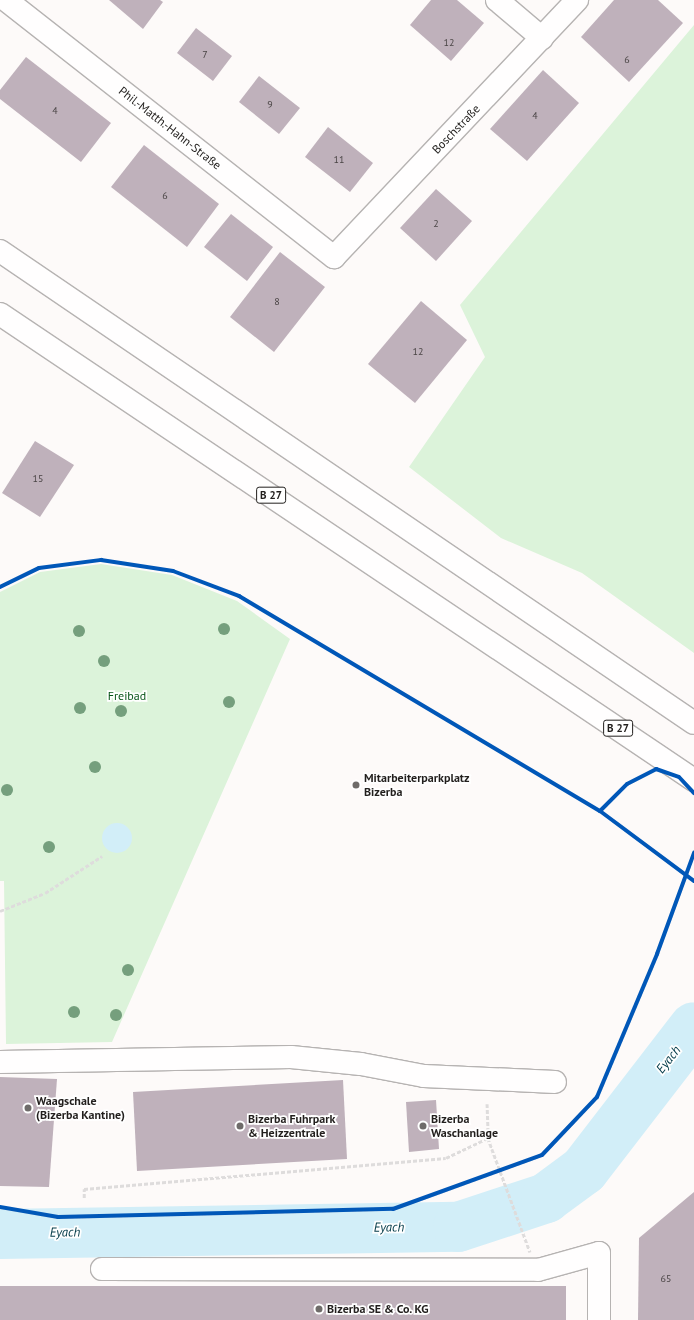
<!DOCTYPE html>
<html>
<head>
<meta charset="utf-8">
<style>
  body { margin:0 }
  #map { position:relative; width:694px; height:1320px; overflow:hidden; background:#fdfaf9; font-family:"PT Sans",sans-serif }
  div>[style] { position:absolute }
  .green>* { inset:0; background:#dcf3da }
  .water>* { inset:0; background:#d2eef8 }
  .round { border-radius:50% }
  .river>* { height:50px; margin:-25px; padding:0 25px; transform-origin:25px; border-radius:25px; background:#d2eef8 }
  .building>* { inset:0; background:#bfb1bb }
  .path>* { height:2.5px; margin-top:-1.25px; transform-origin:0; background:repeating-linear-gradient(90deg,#dedcdc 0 4px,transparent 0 6px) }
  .roads { filter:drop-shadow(1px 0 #b6b3b2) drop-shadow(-1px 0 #b6b3b2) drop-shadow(0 1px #b6b3b2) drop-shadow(0 -1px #b6b3b2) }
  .minor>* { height:22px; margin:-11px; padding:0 11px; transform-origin:11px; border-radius:11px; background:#fffefe }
  .highway>* { height:22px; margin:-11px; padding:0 11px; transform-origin:11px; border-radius:11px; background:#fffefe }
  .path-bridge>* { height:2.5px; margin-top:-1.25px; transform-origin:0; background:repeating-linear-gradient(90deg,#dedcdc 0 4px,transparent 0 6px) }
  .cycleway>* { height:4px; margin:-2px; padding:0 2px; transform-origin:2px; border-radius:2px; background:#0057b8 }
  .trees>* { width:12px; height:12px; margin:-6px; border-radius:50%; background:#759f7d }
  .dots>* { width:11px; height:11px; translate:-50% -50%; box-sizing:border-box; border:2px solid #fff; border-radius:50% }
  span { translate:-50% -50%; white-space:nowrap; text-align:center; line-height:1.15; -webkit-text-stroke:3.5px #fff; paint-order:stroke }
  .number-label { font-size:10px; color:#494444 }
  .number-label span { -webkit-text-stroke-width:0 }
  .shield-label span { padding:1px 3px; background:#fff; border:1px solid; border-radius:3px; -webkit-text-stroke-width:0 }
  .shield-label { font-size:11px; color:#221f1d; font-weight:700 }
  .street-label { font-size:12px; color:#221f1d }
  .park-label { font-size:12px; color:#065417 }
  .poi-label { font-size:12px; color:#221f1d; font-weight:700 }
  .left { translate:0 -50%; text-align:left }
  .water-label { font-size:13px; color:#003947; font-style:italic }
</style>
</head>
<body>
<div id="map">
  <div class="green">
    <i style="clip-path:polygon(694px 25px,694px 653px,582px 573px,501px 538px,409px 467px,485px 357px,460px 305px)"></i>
    <i style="clip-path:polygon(101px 564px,172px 575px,237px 601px,290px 639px,112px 1042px,6px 1044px,4px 881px,0 881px,0 592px,40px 572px)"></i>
  </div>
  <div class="water">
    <i class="round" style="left:102px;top:823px;width:30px;height:30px"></i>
  </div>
  <div class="river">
    <i style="left:0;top:1234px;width:458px;rotate:-0.9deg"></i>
    <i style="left:458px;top:1227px;width:93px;rotate:-18.2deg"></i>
    <i style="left:546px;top:1198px;width:47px;rotate:-36.4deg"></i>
    <i style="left:584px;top:1170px;width:180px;rotate:-52.4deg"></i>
  </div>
  <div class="building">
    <i style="clip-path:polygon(109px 0,160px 0,163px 2px,143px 29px)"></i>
    <i style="clip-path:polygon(431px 0,457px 0,484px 23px,451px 61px,410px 25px)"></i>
    <i style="clip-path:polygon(614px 0,658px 0,683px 23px,629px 82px,581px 37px)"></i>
    <i style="clip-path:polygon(196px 28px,232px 56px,213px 81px,177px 53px)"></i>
    <i style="clip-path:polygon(26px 57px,111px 123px,81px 162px,0 99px,0 90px)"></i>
    <i style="clip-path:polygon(543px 70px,579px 103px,527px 161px,490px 129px)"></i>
    <i style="clip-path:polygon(259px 76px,300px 108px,279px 134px,239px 102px)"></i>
    <i style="clip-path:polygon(328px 127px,373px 163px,350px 192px,305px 157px)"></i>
    <i style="clip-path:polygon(144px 145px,219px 204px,187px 247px,111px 187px)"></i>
    <i style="clip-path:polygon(436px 189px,472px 221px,436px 261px,400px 228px)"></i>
    <i style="clip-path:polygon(231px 214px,273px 247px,247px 281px,204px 247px)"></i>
    <i style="clip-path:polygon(280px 252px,325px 287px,274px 352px,230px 317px)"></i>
    <i style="clip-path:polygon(421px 301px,467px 340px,415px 403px,368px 364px)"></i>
    <i style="clip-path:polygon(35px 441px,74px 465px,40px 517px,2px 493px)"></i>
    <i style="clip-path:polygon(0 1077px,57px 1079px,49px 1187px,0 1186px)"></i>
    <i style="clip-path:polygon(343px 1080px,347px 1159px,137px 1171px,133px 1092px)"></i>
    <i style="clip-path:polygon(436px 1100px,439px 1149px,409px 1152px,406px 1102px)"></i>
    <i style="clip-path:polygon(694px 1192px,694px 1320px,638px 1320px,639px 1238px)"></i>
    <i style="clip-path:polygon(0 1286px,566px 1286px,566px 1320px,0 1320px)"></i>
  </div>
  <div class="path">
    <i style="left:600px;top:811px;width:38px;rotate:-45deg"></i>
    <i style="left:627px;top:784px;width:17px;rotate:-28deg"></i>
    <i style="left:0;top:911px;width:48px;rotate:-21.8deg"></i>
    <i style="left:45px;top:893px;width:68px;rotate:-33deg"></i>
    <i style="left:488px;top:1138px;width:12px;rotate:70deg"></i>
    <i style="left:84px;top:1198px;width:9px;rotate:-90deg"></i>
    <i style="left:84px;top:1189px;width:363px;rotate:-4.9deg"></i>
    <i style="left:446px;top:1158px;width:47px;rotate:-25.5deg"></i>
    <i style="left:488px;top:1138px;width:34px;rotate:-92deg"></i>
    <i style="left:0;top:1207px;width:59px;rotate:9.8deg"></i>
    <i style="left:58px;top:1217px;width:335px;rotate:-1.4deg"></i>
    <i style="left:393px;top:1209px;width:158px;rotate:-19.9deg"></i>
    <i style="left:542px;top:1155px;width:80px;rotate:-46.5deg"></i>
    <i style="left:597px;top:1097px;width:155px;rotate:-67.2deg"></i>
    <i style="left:657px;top:954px;width:108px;rotate:-69.9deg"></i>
  </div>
  <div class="roads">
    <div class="minor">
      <i style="left:6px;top:0;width:417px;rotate:38.1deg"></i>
      <i style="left:334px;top:257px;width:354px;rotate:-46.6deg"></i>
      <i style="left:497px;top:0;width:59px;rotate:40.2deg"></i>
      <i style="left:0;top:1062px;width:291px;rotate:-1deg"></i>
      <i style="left:291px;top:1057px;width:70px;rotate:5.7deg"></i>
      <i style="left:361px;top:1064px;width:64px;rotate:10.8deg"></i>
      <i style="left:424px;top:1076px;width:131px;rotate:2.6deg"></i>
      <i style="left:102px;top:1269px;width:436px;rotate:0.1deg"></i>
      <i style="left:538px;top:1270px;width:63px;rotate:-15.6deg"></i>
      <i style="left:599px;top:1253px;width:67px;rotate:90deg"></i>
    </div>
    <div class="highway">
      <i style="left:0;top:251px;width:839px;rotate:34.22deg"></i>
      <i style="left:0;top:314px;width:836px;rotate:33.88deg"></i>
    </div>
  </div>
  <div class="path-bridge">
    <i style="left:492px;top:1149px;width:110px;rotate:69.7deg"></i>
  </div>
  <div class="cycleway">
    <i style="left:0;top:587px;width:43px;rotate:-26deg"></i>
    <i style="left:39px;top:568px;width:63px;rotate:-7.4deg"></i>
    <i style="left:101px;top:560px;width:73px;rotate:8.7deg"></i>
    <i style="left:173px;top:571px;width:71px;rotate:20.7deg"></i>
    <i style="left:239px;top:596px;width:420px;rotate:30.8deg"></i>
    <i style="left:600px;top:811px;width:117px;rotate:36.7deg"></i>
    <i style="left:600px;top:811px;width:38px;rotate:-45deg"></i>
    <i style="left:627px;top:784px;width:33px;rotate:-27deg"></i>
    <i style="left:656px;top:769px;width:24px;rotate:19deg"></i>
    <i style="left:679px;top:777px;width:22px;rotate:47deg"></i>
    <i style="left:0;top:1207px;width:59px;rotate:9.8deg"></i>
    <i style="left:58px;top:1217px;width:335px;rotate:-1.4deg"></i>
    <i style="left:393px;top:1209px;width:158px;rotate:-19.9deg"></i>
    <i style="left:542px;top:1155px;width:80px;rotate:-46.5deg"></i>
    <i style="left:597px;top:1097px;width:155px;rotate:-67.2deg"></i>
    <i style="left:657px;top:954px;width:108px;rotate:-69.9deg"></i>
  </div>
  <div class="trees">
    <i style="left:224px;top:629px"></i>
    <i style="left:79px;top:631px"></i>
    <i style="left:104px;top:661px"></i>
    <i style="left:229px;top:702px"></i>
    <i style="left:80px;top:708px"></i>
    <i style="left:121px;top:711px"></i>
    <i style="left:95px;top:767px"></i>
    <i style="left:7px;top:790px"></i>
    <i style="left:49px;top:847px"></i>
    <i style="left:128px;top:970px"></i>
    <i style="left:74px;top:1012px"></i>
    <i style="left:116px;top:1015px"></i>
  </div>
  <div class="dots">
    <i style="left:356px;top:785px;background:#6f6c6a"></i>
    <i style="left:28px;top:1108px;background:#6f6c6a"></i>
    <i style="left:240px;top:1126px;background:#6f6c6a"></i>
    <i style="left:423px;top:1126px;background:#6f6c6a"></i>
    <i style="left:319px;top:1309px;background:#6f6c6a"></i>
  </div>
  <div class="number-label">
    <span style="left:449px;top:43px">12</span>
    <span style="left:205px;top:55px">7</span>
    <span style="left:627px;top:60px">6</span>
    <span style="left:270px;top:105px">9</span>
    <span style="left:55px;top:111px">4</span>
    <span style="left:535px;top:116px">4</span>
    <span style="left:339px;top:160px">11</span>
    <span style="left:165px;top:196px">6</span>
    <span style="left:436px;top:224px">2</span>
    <span style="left:277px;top:302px">8</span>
    <span style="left:418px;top:352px">12</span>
    <span style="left:38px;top:479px">15</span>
    <span style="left:666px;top:1279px">65</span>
  </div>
  <div class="shield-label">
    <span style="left:271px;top:495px">B 27</span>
    <span style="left:618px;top:728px">B 27</span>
  </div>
  <div class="street-label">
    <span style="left:170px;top:128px;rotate:38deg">Phil.-Matth.-Hahn-Straße</span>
    <span style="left:456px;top:129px;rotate:-46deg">Boschstraße</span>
  </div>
  <div class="park-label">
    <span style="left:127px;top:696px">Freibad</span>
  </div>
  <div class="poi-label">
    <span class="left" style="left:364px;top:785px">Mitarbeiterparkplatz<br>Bizerba</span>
    <span class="left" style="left:36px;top:1108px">Waagschale<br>(Bizerba Kantine)</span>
    <span class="left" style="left:248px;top:1126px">Bizerba Fuhrpark<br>&amp; Heizzentrale</span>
    <span class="left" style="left:431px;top:1126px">Bizerba<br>Waschanlage</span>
    <span class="left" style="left:327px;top:1309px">Bizerba SE &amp; Co. KG</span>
  </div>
  <div class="water-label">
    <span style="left:669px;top:1060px;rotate:-52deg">Eyach</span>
    <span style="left:389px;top:1228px;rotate:-1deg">Eyach</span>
    <span style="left:65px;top:1233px;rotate:-1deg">Eyach</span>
  </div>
</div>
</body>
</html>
